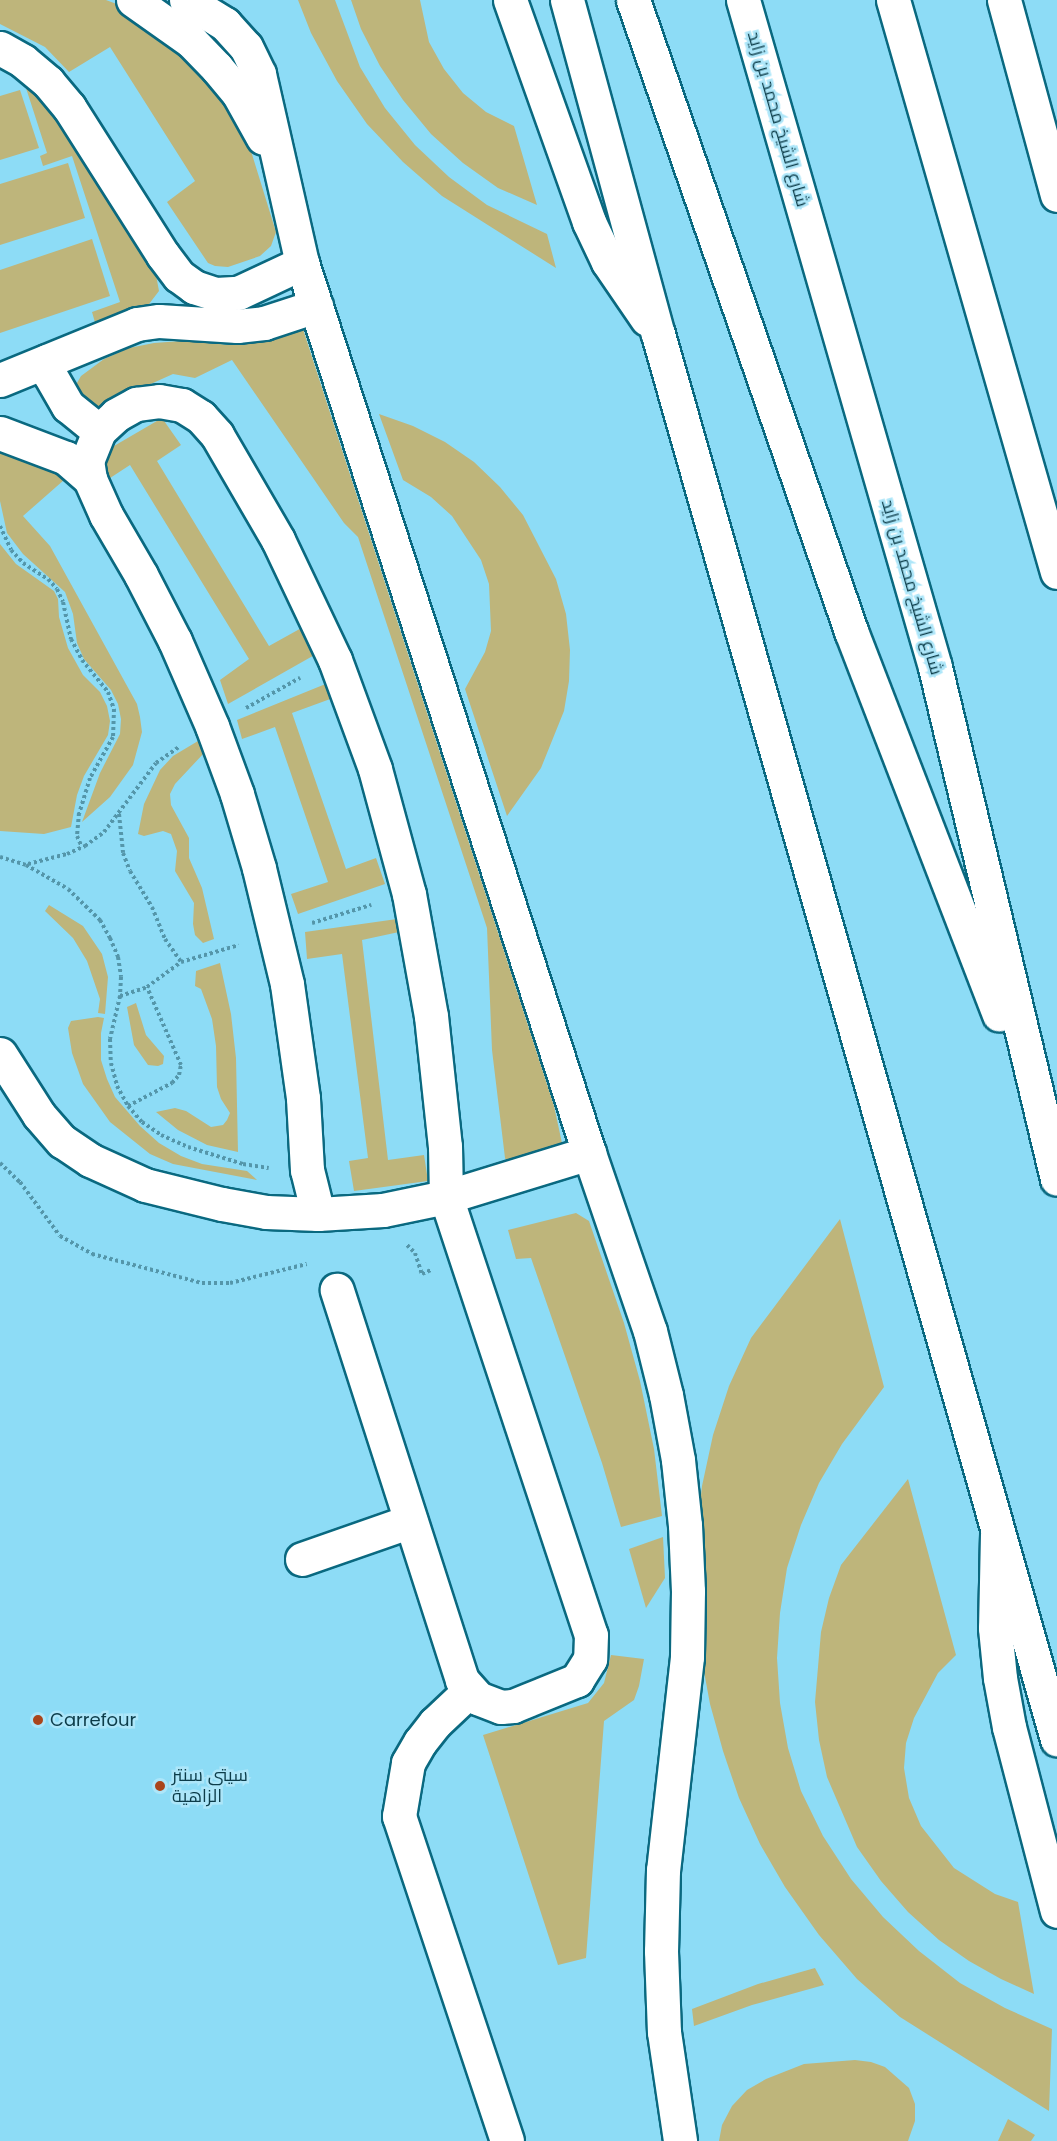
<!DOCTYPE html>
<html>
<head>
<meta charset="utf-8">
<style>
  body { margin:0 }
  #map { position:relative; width:1057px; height:2141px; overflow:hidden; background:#8ddcf6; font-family:Poppins,Cairo,sans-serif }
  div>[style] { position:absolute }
  .green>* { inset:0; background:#beb57b }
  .path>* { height:4px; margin-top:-2px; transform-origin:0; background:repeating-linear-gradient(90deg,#5496aa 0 3px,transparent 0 6px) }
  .roads { filter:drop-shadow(2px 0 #0a6980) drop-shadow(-2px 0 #0a6980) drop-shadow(0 2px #0a6980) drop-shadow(0 -2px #0a6980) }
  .minor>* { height:33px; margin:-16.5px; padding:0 16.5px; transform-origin:16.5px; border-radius:16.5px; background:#fff }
  .highway>* { height:33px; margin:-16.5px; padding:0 16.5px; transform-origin:16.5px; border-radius:16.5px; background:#fff }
  .dots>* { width:16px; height:16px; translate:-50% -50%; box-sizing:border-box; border:3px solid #ade6f9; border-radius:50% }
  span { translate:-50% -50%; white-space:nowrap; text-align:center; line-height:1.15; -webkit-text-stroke:5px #ade6f9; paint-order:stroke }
  .street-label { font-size:18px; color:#0c3c49 }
  .poi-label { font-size:18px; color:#0c3c49 }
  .left { translate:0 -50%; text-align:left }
</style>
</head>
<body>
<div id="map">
  <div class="green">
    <i style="clip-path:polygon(0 0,106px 0,122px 6px,177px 46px,225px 101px,251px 151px,276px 232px,271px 246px,260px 256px,228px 267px,215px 266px,208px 263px,167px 202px,195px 181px,110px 47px,69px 72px,45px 47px,0 24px)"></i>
    <i style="clip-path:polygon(298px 0,335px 0,360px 67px,385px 108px,415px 145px,449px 177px,487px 205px,547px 234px,556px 268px,442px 196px,403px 162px,367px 124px,337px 81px,311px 33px)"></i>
    <i style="clip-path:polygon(351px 0,420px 0,429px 42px,444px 69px,463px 93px,486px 112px,514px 126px,537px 205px,498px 188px,463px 163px,431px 134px,403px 100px,380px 66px,361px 29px)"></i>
    <i style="clip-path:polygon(26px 88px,32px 90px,82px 155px,156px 275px,159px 291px,149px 304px,96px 326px,92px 312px,120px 302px,72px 156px,43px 166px,40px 156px,47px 153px)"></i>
    <i style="clip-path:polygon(20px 90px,39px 148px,0 160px,0 96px)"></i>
    <i style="clip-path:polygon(68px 163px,85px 218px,0 245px,0 184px)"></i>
    <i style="clip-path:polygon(92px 239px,110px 296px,0 333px,0 270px)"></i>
    <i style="clip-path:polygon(303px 329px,554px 1106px,562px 1143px,508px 1164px,505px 1158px,492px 1050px,487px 928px,358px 537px,344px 523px,232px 360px,195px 378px,173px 374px,95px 409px,74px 388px,81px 376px,104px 359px,129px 348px,154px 343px,181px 341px,231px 345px)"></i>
    <i style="clip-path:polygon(379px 414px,413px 426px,445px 442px,474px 462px,500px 487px,523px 515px,556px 579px,566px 614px,570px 650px,569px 681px,564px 711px,541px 768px,507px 816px,465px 689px,485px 652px,491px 631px,489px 584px,481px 560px,452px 516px,431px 497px,403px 480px)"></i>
    <i style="clip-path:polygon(162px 418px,181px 445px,157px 461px,269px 646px,305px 626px,318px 653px,228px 704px,220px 680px,249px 659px,130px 465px,107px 480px,103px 464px,114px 446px)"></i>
    <i style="clip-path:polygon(0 448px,46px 465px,64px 480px,23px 516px,50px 546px,137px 704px,140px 717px,142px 732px,133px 765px,110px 797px,82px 822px,100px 773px,120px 734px,121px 719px,118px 704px,111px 690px,84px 659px,77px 643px,73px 614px,65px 592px,23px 554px,7px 533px,0 501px)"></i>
    <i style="clip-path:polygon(0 544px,16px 564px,54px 591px,58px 599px,59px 617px,68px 648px,83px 675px,100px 692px,107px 706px,110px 721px,108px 735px,84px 776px,77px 795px,71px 827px,44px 834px,0 831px)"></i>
    <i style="clip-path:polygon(328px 683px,333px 698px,292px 713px,346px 869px,376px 858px,385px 884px,298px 914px,291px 894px,328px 882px,275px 727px,242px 739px,237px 720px)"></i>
    <i style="clip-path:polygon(198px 741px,204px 753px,175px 784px,170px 794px,171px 805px,189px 838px,189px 858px,202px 888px,214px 939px,203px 943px,195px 935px,193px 924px,194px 903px,175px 871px,177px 851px,171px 834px,163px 831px,144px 836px,138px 834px,144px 804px,160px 770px,173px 756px)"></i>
    <i style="clip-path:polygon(49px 905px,83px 926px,102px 954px,108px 977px,105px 1014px,98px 1013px,100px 999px,87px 961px,73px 938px,45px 911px)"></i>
    <i style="clip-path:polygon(397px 919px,399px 932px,362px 940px,388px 1160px,424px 1155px,428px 1181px,354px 1191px,349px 1161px,368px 1158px,342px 954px,307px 959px,305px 932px)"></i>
    <i style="clip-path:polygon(220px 963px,231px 1014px,236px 1058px,238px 1152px,207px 1145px,178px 1130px,156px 1112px,175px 1108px,186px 1111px,211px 1127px,223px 1125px,227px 1120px,230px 1113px,221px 1099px,217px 1087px,216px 1046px,212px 1019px,201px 989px,195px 986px,196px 971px)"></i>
    <i style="clip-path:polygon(136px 1003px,146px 1035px,164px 1056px,163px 1064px,158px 1066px,148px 1065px,134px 1045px,127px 1007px)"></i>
    <i style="clip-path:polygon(98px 1017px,104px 1018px,101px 1033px,101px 1060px,107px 1079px,115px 1097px,140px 1126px,159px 1143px,181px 1156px,202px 1164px,247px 1171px,257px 1180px,173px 1164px,150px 1154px,110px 1122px,83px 1084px,72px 1053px,68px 1028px,71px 1021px)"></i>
    <i style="clip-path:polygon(576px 1213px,589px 1221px,624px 1323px,640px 1381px,654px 1449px,662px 1516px,621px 1527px,602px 1463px,531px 1258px,516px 1259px,508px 1230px)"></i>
    <i style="clip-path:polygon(840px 1219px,884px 1387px,842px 1444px,819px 1483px,801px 1525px,787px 1568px,780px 1613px,777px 1658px,780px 1703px,788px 1748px,801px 1791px,823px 1836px,851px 1879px,883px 1917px,919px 1951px,960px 1983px,1005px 2008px,1052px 2029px,1049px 2111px,900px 2017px,857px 1979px,819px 1935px,785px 1887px,760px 1844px,739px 1798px,723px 1751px,710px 1704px,700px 1650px,696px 1541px,702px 1486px,713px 1435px,729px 1386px,751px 1338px)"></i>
    <i style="clip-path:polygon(908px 1479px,956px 1655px,938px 1673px,914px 1718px,906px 1743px,904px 1768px,909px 1798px,921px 1826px,954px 1868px,995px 1894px,1018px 1902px,1034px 1994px,1001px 1979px,969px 1961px,939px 1940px,908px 1912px,881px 1881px,857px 1847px,827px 1777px,819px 1740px,815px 1702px,821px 1632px,829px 1598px,841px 1565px)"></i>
    <i style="clip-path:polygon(663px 1537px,665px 1578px,646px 1608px,629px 1549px)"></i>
    <i style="clip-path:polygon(611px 1655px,644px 1659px,639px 1686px,634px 1700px,604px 1721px,586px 1958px,558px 1965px,483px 1735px,588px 1703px,604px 1683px)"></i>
    <i style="clip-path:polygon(815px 1968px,824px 1985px,752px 2005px,694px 2026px,692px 2009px,758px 1984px)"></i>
    <i style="clip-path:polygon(855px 2060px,871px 2062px,885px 2067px,909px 2088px,915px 2104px,915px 2121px,908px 2141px,719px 2141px,722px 2125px,732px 2106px,747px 2090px,766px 2079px,804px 2064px)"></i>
    <i style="clip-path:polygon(1008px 2119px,1035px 2135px,1031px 2141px,998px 2141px)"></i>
  </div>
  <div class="path">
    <i style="left:0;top:526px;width:26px;rotate:65deg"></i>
    <i style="left:11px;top:550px;width:18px;rotate:47deg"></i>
    <i style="left:23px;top:563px;width:30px;rotate:33deg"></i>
    <i style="left:48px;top:579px;width:13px;rotate:48deg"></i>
    <i style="left:57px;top:589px;width:14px;rotate:65deg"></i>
    <i style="left:63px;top:602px;width:38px;rotate:78deg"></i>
    <i style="left:71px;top:639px;width:24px;rotate:62deg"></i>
    <i style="left:82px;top:660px;width:41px;rotate:50.9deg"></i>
    <i style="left:108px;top:692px;width:18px;rotate:71deg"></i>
    <i style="left:114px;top:709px;width:28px;rotate:92deg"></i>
    <i style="left:113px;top:737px;width:47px;rotate:119.3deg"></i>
    <i style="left:90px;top:778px;width:37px;rotate:107deg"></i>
    <i style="left:79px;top:813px;width:23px;rotate:95deg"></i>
    <i style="left:77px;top:836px;width:12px;rotate:66deg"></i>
    <i style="left:246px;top:708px;width:62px;rotate:-29.1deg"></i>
    <i style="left:119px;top:814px;width:39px;rotate:84deg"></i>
    <i style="left:123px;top:853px;width:19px;rotate:69deg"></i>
    <i style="left:130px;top:871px;width:42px;rotate:58.6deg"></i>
    <i style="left:152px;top:907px;width:35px;rotate:68deg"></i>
    <i style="left:165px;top:939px;width:28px;rotate:55deg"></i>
    <i style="left:0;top:857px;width:27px;rotate:17deg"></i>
    <i style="left:26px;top:865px;width:48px;rotate:29.7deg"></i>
    <i style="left:68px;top:889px;width:45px;rotate:44.1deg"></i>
    <i style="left:100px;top:920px;width:21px;rotate:61deg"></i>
    <i style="left:110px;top:938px;width:21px;rotate:67deg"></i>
    <i style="left:118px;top:957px;width:20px;rotate:81deg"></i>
    <i style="left:121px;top:977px;width:19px;rotate:93deg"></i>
    <i style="left:120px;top:996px;width:44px;rotate:103.1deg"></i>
    <i style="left:110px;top:1039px;width:24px;rotate:88deg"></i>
    <i style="left:111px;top:1063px;width:24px;rotate:75deg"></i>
    <i style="left:117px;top:1086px;width:23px;rotate:61deg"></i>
    <i style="left:128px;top:1106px;width:21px;rotate:49deg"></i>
    <i style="left:142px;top:1122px;width:23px;rotate:34deg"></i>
    <i style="left:161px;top:1135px;width:30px;rotate:24deg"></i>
    <i style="left:188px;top:1147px;width:58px;rotate:17.2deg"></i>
    <i style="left:243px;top:1164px;width:26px;rotate:9deg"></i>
    <i style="left:28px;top:864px;width:40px;rotate:-14.4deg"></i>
    <i style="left:67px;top:854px;width:20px;rotate:-24deg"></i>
    <i style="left:85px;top:846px;width:24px;rotate:-36deg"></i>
    <i style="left:104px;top:832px;width:86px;rotate:-53deg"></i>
    <i style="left:156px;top:763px;width:29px;rotate:-35deg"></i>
    <i style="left:312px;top:923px;width:62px;rotate:-17deg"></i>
    <i style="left:120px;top:996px;width:28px;rotate:-18deg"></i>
    <i style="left:147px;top:987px;width:42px;rotate:-36.3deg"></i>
    <i style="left:181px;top:962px;width:60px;rotate:-16.3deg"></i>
    <i style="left:128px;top:1106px;width:50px;rotate:-27.6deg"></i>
    <i style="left:172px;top:1083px;width:11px;rotate:-49deg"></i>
    <i style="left:179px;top:1075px;width:10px;rotate:-79deg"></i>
    <i style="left:181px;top:1065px;width:85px;rotate:-113.6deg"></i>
    <i style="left:0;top:1163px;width:28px;rotate:44deg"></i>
    <i style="left:20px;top:1182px;width:67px;rotate:53.5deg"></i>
    <i style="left:60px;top:1236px;width:37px;rotate:29deg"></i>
    <i style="left:92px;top:1254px;width:114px;rotate:14.8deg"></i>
    <i style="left:202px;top:1283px;width:28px"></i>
    <i style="left:230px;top:1283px;width:79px;rotate:-13.9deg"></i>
    <i style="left:407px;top:1245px;width:11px;rotate:45deg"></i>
    <i style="left:415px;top:1253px;width:22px;rotate:72deg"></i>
    <i style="left:422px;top:1274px;width:10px;rotate:-24deg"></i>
  </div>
  <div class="roads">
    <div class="minor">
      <i style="left:133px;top:0;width:71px;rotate:35.3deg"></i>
      <i style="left:191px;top:41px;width:37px;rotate:46deg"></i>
      <i style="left:217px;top:68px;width:33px;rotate:50deg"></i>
      <i style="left:238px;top:93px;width:51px;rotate:60.9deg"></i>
      <i style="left:186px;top:0;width:46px;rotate:31.6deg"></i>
      <i style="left:225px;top:24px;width:31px;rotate:48deg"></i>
      <i style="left:246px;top:47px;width:30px;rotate:64deg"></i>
      <i style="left:259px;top:74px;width:194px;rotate:77.2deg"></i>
      <i style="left:302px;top:263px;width:935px;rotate:72.13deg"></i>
      <i style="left:589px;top:1153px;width:188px;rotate:71.1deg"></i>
      <i style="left:650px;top:1331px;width:66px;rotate:76deg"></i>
      <i style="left:666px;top:1395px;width:66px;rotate:79.5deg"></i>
      <i style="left:678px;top:1460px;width:65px;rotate:83.9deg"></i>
      <i style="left:685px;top:1525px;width:66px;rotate:87.4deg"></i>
      <i style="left:688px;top:1591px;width:66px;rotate:90.9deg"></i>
      <i style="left:687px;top:1657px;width:214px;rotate:96.4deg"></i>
      <i style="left:663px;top:1870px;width:81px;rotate:91.4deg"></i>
      <i style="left:661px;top:1951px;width:81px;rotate:87.9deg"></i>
      <i style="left:664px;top:2032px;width:110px;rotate:81.6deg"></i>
      <i style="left:0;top:48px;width:26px;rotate:29deg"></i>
      <i style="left:23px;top:61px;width:33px;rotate:40deg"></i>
      <i style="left:48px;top:82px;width:33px;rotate:50deg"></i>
      <i style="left:69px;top:107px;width:175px;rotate:57.6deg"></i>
      <i style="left:163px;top:255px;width:26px;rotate:53deg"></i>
      <i style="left:179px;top:276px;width:19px;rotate:36deg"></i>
      <i style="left:194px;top:287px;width:23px;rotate:18deg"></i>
      <i style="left:216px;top:294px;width:22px;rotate:-3deg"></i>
      <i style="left:238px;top:293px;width:71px;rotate:-25.1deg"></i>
      <i style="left:47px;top:361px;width:14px;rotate:78deg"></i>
      <i style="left:50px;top:375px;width:36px;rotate:60deg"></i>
      <i style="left:68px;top:406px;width:40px;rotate:39deg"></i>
      <i style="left:0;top:380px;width:148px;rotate:-22.2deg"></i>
      <i style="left:137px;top:324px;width:22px;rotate:-8deg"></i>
      <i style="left:159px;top:321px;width:78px;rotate:3.7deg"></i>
      <i style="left:237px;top:326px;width:27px;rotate:-6deg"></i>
      <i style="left:264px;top:323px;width:55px;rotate:-18.1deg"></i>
      <i style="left:0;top:433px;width:71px;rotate:20.7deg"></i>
      <i style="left:66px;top:458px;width:32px;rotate:41deg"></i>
      <i style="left:0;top:1054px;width:72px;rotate:57.4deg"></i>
      <i style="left:39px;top:1115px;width:35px;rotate:49deg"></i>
      <i style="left:62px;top:1141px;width:34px;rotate:34deg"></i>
      <i style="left:90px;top:1160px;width:60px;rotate:24.4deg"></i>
      <i style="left:145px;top:1185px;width:79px;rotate:13.9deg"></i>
      <i style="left:222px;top:1204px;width:45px;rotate:10.3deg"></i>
      <i style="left:266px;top:1212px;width:52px;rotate:2.2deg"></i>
      <i style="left:318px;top:1214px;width:65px;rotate:-3.5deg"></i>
      <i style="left:383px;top:1210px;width:64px;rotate:-11.7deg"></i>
      <i style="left:446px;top:1197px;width:150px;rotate:-17.1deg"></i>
      <i style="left:318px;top:1214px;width:45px;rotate:-104deg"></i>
      <i style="left:307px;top:1170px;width:72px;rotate:-93.2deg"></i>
      <i style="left:303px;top:1098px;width:115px;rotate:-98deg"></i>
      <i style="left:287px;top:984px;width:119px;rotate:-103.6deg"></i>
      <i style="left:259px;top:868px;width:77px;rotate:-106.6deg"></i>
      <i style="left:237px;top:794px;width:72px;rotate:-110.2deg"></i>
      <i style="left:212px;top:726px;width:93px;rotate:-113.5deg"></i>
      <i style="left:175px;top:641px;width:74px;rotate:-117.3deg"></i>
      <i style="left:141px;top:575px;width:69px;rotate:-120.3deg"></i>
      <i style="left:106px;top:515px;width:39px;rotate:-114deg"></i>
      <i style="left:90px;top:479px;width:18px;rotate:-99deg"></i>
      <i style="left:87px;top:461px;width:32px;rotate:-68deg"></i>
      <i style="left:99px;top:431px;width:23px;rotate:-43deg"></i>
      <i style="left:116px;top:415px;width:23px;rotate:-29deg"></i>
      <i style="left:136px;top:404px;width:23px;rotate:-7deg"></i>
      <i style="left:159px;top:401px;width:23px;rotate:10deg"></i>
      <i style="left:182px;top:405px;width:22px;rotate:32deg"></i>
      <i style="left:201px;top:417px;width:24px;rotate:48deg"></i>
      <i style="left:217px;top:435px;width:121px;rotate:59.8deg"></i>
      <i style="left:278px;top:540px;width:133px;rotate:64.6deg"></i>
      <i style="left:335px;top:660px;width:116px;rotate:69.8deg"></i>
      <i style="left:375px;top:769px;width:130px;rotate:74.8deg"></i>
      <i style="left:409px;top:894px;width:124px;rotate:79.8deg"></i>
      <i style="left:431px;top:1016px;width:131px;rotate:83.9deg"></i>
      <i style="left:445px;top:1146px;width:51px;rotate:88.9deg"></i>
      <i style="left:446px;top:1197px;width:461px;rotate:71.7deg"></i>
      <i style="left:591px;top:1635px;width:24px;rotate:92deg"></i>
      <i style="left:590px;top:1659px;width:25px;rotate:122deg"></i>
      <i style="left:577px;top:1680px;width:69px;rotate:157.9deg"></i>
      <i style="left:513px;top:1706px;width:12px;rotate:175deg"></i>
      <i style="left:501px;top:1707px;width:25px;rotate:-159deg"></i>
      <i style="left:478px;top:1698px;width:24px;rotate:-132deg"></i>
      <i style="left:462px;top:1680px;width:410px;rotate:-107.8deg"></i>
      <i style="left:997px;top:1534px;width:94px;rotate:91.2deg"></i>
      <i style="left:995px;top:1628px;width:50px;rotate:84.3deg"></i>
      <i style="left:1000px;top:1678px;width:50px;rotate:79.6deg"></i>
      <i style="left:1009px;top:1727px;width:190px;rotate:75.4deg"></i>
      <i style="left:302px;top:1559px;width:115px;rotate:-19.2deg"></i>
      <i style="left:469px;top:1691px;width:47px;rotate:136.7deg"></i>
      <i style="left:435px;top:1723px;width:24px;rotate:128deg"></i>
      <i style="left:420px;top:1742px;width:24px;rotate:120deg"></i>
      <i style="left:408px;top:1763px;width:54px;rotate:99.6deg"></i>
      <i style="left:399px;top:1816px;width:342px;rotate:71.6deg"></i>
    </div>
    <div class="highway">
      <i style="left:510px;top:0;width:236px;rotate:70.4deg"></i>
      <i style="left:589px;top:222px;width:44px;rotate:64.6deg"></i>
      <i style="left:608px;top:262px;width:69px;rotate:55.6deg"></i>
      <i style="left:567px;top:0;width:346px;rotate:74.8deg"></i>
      <i style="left:658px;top:334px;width:1461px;rotate:74.15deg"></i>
      <i style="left:633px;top:0;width:668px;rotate:70.94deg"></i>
      <i style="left:851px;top:631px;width:411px;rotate:68.9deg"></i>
      <i style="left:743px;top:0;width:694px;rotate:73.94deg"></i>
      <i style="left:935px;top:667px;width:526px;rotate:76.6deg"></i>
      <i style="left:893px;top:0;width:595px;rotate:74deg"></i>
      <i style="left:1004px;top:0;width:202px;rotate:74.8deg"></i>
    </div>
  </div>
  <div class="dots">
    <i style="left:38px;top:1720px;background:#aa451b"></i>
    <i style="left:160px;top:1786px;background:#aa451b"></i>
  </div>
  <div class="street-label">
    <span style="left:778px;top:119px;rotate:74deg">شارع الشيخ محمد بن زايد</span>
    <span style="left:912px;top:587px;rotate:74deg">شارع الشيخ محمد بن زايد</span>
  </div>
  <div class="poi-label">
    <span class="left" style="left:50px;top:1720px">Carrefour</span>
    <span class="left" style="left:172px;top:1786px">سيتي سنتر<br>الزاهية</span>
  </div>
</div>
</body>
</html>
